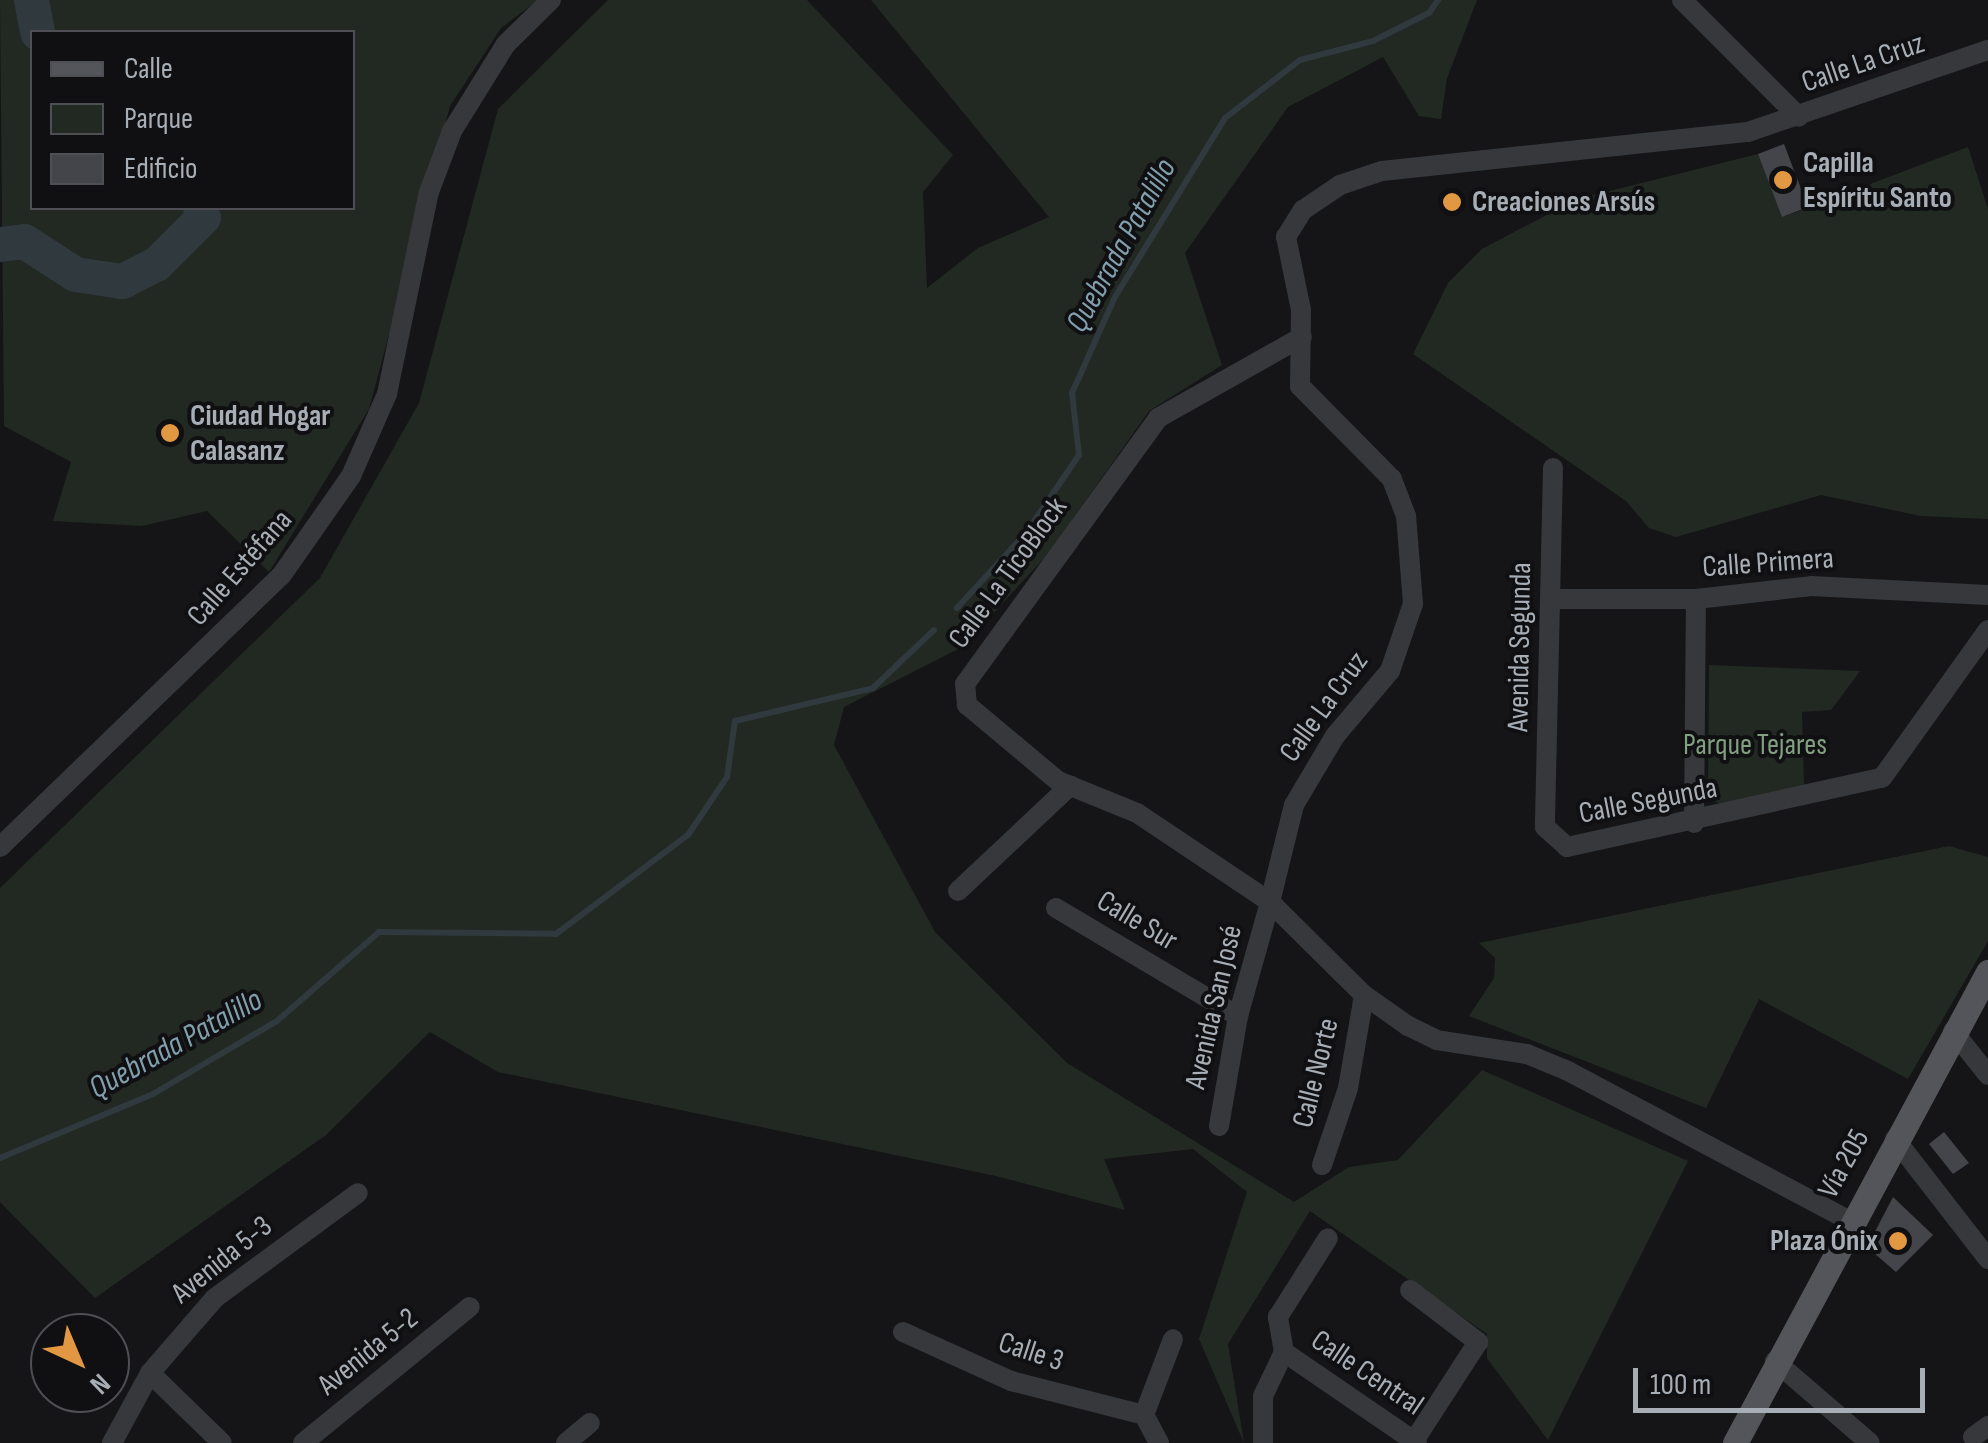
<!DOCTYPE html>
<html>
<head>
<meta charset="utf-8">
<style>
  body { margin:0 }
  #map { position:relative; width:1988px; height:1443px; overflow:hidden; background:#151517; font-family:"Sofia Sans Condensed",sans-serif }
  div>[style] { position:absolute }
  .green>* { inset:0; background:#222922 }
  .stream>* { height:6px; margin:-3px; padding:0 3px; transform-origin:3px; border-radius:3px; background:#2f393e }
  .river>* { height:35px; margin:-17.5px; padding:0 17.5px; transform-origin:17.5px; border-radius:17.5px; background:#2f393e }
  .building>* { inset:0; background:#44454a }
  .minor>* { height:20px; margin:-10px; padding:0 10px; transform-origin:10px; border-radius:10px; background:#36383b }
  .major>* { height:25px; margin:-12.5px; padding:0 12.5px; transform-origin:12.5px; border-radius:12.5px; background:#53555a }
  .dots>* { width:28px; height:28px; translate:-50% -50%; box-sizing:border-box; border:5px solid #101012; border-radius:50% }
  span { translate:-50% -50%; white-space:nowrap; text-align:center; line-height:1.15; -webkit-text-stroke:8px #101012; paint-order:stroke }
  .street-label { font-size:30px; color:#a8aeb6 }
  .poi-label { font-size:30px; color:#a8aeb6; font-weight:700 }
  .left { translate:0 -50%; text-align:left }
  .right { translate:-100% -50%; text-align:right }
  .park-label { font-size:30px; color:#839f81 }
  .water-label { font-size:32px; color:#829fae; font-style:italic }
  .legend { position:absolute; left:30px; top:30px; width:325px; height:180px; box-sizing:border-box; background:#101012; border:2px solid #4d4f54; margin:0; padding:12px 18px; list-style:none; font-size:30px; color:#a8aeb6 }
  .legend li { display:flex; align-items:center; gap:20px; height:50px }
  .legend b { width:50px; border:2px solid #4d4f54 }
  .north { position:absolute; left:30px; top:1313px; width:100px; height:100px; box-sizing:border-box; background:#101012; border:2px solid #4d4f54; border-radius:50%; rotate:136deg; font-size:28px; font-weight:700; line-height:40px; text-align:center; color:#a8aeb6 }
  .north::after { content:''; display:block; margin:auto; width:35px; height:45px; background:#e29842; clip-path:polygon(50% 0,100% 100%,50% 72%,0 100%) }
  .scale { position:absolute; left:1633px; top:1368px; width:292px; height:45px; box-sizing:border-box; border:5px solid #a8aeb6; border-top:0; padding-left:12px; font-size:30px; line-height:35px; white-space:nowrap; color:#a8aeb6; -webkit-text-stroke:8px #101012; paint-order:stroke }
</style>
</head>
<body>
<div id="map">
  <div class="green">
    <i style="clip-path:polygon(evenodd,0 0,538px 0,501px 28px,450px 106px,369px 409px,269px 572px,207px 511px,142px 526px,53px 521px,71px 462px,4px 426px,0 0,32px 32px,352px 32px,352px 208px,32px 208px,32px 32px)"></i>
    <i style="clip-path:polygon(608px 0,807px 0,953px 155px,923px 192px,927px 288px,978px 248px,1049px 217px,871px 0,1477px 0,1447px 78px,1441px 119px,1419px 116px,1383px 57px,1288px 107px,1185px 253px,1222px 365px,1149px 411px,1048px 554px,962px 647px,844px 707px,834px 745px,935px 932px,1067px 1063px,1294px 1202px,1349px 1167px,1398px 1160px,1482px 1070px,1688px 1161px,1548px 1440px,1487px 1358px,1487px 1334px,1310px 1211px,1228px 1344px,1244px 1443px,1199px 1339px,1247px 1192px,1193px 1149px,1104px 1159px,1125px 1210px,996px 1176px,498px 1072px,430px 1032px,326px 1135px,95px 1298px,0 1202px,0 888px,320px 578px,419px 403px,498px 109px)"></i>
    <i style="clip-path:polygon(1968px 147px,1988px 209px,1988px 519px,1921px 516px,1821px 495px,1676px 537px,1649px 528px,1626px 501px,1413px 354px,1448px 283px,1482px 249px,1577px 199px,1758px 154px,1783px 217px)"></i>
    <i style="clip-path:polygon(1709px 665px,1860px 671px,1831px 710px,1802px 712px,1804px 785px,1720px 804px,1708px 797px)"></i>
    <i style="clip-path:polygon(1949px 846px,1988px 857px,1988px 941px,1908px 1079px,1759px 999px,1706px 1108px,1469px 1016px,1494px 978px,1495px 958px,1479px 943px)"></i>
  </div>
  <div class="stream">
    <i style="left:957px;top:608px;width:102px;rotate:-47.4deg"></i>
    <i style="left:1026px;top:533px;width:94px;rotate:-55.8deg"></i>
    <i style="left:1079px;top:455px;width:62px;rotate:-96.4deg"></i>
    <i style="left:1072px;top:393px;width:105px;rotate:-65.9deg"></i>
    <i style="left:1115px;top:297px;width:210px;rotate:-58.4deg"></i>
    <i style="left:1225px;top:118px;width:95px;rotate:-37.7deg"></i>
    <i style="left:1300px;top:60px;width:75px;rotate:-14.6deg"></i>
    <i style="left:1373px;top:41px;width:63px;rotate:-26.6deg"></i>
    <i style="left:1429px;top:13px;width:16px;rotate:-55deg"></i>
    <i style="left:0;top:1158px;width:166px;rotate:-22.7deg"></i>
    <i style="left:153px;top:1094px;width:144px;rotate:-30.5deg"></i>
    <i style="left:277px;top:1021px;width:135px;rotate:-41.1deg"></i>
    <i style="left:379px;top:932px;width:177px;rotate:0.6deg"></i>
    <i style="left:556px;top:934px;width:165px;rotate:-36.9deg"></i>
    <i style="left:688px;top:835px;width:70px;rotate:-56.1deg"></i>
    <i style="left:727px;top:777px;width:57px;rotate:-81.9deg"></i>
    <i style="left:735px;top:721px;width:142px;rotate:-13.4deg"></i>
    <i style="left:873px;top:688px;width:84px;rotate:-43.6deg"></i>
  </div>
  <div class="river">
    <i style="left:31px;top:0;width:33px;rotate:79deg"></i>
    <i style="left:0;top:244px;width:24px;rotate:-7deg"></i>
    <i style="left:24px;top:241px;width:61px;rotate:32.9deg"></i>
    <i style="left:75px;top:274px;width:48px;rotate:8.5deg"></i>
    <i style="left:122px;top:281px;width:38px;rotate:-27deg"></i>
    <i style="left:156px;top:264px;width:66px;rotate:-45deg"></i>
    <i style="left:203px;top:217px;width:9px;rotate:-108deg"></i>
  </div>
  <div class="building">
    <i style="clip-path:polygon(1784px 144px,1808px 207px,1782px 217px,1758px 154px)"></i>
    <i style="clip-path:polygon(1944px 1132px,1969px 1163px,1953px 1174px,1929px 1144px)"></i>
    <i style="clip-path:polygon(1893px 1197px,1933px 1235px,1896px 1272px,1867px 1247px)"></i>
  </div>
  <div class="minor">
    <i style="left:1682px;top:0;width:165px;rotate:45deg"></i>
    <i style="left:1553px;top:468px;width:359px;rotate:91.3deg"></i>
    <i style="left:1545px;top:827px;width:30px;rotate:42deg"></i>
    <i style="left:1567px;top:847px;width:322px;rotate:-12.4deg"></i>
    <i style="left:1882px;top:778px;width:182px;rotate:-54.4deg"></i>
    <i style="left:1552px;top:599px;width:144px"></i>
    <i style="left:1696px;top:599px;width:116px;rotate:-6.4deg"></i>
    <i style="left:1811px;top:586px;width:177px;rotate:2.9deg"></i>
    <i style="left:1694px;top:823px;width:224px;rotate:-89.5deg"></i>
    <i style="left:0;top:847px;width:390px;rotate:-44deg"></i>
    <i style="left:281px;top:576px;width:122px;rotate:-55deg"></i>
    <i style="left:351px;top:476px;width:90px;rotate:-66.3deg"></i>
    <i style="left:387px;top:394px;width:206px;rotate:-78.3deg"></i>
    <i style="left:429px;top:192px;width:65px;rotate:-69.3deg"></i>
    <i style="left:452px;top:131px;width:102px;rotate:-58.2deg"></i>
    <i style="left:506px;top:44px;width:63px;rotate:-44.4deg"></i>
    <i style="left:958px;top:891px;width:154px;rotate:-43.2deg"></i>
    <i style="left:1056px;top:908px;width:212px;rotate:30.7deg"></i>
    <i style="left:1953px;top:1031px;width:56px;rotate:51.5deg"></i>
    <i style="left:1219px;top:1126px;width:112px;rotate:-80.2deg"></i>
    <i style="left:1238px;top:1016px;width:118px;rotate:-74.3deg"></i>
    <i style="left:1270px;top:902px;width:160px;rotate:-146.2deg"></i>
    <i style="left:1137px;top:813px;width:85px;rotate:-157.9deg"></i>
    <i style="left:1058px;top:781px;width:119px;rotate:-140.1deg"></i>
    <i style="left:967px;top:705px;width:21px;rotate:-95deg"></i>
    <i style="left:965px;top:684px;width:329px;rotate:-54deg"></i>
    <i style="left:1158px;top:418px;width:165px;rotate:-29.4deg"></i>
    <i style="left:1895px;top:1139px;width:152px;rotate:52.2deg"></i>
    <i style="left:1322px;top:1165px;width:81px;rotate:-71.3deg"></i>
    <i style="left:1348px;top:1088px;width:94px;rotate:-80.2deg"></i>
    <i style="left:1850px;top:1221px;width:319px;rotate:-152deg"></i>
    <i style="left:1568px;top:1071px;width:44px;rotate:-157.5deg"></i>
    <i style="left:1527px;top:1054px;width:91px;rotate:-171.2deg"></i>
    <i style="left:1437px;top:1040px;width:32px;rotate:-154deg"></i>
    <i style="left:1408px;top:1026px;width:54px;rotate:-144.8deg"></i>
    <i style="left:1364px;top:995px;width:132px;rotate:-135.3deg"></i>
    <i style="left:1270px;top:902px;width:100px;rotate:-76.1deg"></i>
    <i style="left:1294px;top:805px;width:80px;rotate:-59.3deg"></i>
    <i style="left:1335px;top:736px;width:85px;rotate:-49.8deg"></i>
    <i style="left:1390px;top:671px;width:71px;rotate:-71.1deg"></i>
    <i style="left:1413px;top:604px;width:88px;rotate:-94.5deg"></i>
    <i style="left:1406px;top:516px;width:40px;rotate:-111deg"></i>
    <i style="left:1392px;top:479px;width:131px;rotate:-134.7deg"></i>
    <i style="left:1300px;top:386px;width:76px;rotate:-89.2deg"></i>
    <i style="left:1301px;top:310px;width:75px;rotate:-101.6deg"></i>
    <i style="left:1286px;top:237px;width:32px;rotate:-58deg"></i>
    <i style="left:1303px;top:210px;width:45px;rotate:-34deg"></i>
    <i style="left:1340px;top:185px;width:44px;rotate:-18.4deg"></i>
    <i style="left:1382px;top:171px;width:368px;rotate:-6.1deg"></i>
    <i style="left:1748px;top:132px;width:254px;rotate:-18.9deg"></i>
    <i style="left:1410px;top:1290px;width:86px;rotate:37.4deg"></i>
    <i style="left:1478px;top:1342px;width:118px;rotate:122.9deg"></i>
    <i style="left:903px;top:1332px;width:119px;rotate:24.4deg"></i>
    <i style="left:1011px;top:1381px;width:137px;rotate:14.3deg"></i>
    <i style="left:1284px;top:1352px;width:161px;rotate:34.4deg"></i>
    <i style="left:1284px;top:1352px;width:36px;rotate:-100deg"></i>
    <i style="left:1278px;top:1317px;width:93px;rotate:-57.7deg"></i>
    <i style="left:1775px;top:1361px;width:125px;rotate:40.8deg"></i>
    <i style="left:150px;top:1373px;width:100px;rotate:44.2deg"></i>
    <i style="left:1973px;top:1437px;width:19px;rotate:-36deg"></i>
    <i style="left:112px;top:1443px;width:80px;rotate:-61.5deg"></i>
    <i style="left:150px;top:1373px;width:99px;rotate:-49.1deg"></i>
    <i style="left:215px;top:1298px;width:177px;rotate:-36.3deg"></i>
    <i style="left:303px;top:1443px;width:215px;rotate:-39.2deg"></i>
    <i style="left:566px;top:1443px;width:31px;rotate:-40deg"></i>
    <i style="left:1159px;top:1443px;width:32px;rotate:-118deg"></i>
    <i style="left:1144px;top:1415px;width:81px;rotate:-69.1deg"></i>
    <i style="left:1263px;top:1443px;width:47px;rotate:-90deg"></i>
    <i style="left:1263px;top:1396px;width:49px;rotate:-64.5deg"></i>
  </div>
  <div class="major">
    <i style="left:1735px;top:1443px;width:535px;rotate:-61.76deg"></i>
  </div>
  <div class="dots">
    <i style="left:1783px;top:180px;background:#e29842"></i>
    <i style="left:1452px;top:202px;background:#e29842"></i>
    <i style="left:170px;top:433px;background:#e29842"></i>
    <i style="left:1898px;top:1241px;background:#e29842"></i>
  </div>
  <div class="street-label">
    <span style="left:1863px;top:63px;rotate:-19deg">Calle La Cruz</span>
    <span style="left:1768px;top:563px;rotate:-4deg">Calle Primera</span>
    <span style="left:240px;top:568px;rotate:-49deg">Calle Estéfana</span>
    <span style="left:1008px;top:573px;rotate:-54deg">Calle La TicoBlock</span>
    <span style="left:1520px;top:647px;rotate:-89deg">Avenida Segunda</span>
    <span style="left:1324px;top:707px;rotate:-54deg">Calle La Cruz</span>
    <span style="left:1648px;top:801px;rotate:-11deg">Calle Segunda</span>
    <span style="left:1137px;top:921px;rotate:31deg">Calle Sur</span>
    <span style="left:1214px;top:1007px;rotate:-77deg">Avenida San José</span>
    <span style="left:1316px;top:1073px;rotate:-76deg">Calle Norte</span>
    <span style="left:1844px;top:1164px;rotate:-61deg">Vía 205</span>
    <span style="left:222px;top:1260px;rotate:-39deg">Avenida 5-3</span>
    <span style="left:368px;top:1352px;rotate:-39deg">Avenida 5-2</span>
    <span style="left:1031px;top:1352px;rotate:18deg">Calle 3</span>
    <span style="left:1367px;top:1373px;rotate:34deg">Calle Central</span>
  </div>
  <div class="poi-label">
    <span class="left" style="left:1803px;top:180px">Capilla<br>Espíritu Santo</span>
    <span class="left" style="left:1472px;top:202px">Creaciones Arsús</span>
    <span class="left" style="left:190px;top:433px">Ciudad Hogar<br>Calasanz</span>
    <span class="right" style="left:1878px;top:1241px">Plaza Ónix</span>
  </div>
  <div class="park-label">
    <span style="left:1755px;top:745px">Parque Tejares</span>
  </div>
  <div class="water-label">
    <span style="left:1122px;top:246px;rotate:-61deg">Quebrada Patalillo</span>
    <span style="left:176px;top:1045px;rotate:-29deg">Quebrada Patalillo</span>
  </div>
  <ul class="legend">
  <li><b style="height:12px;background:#53555a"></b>Calle</li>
  <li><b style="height:28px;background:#222922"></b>Parque</li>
  <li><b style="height:28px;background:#44454a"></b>Edificio</li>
  </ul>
  <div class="north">N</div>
  <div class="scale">100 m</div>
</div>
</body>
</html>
